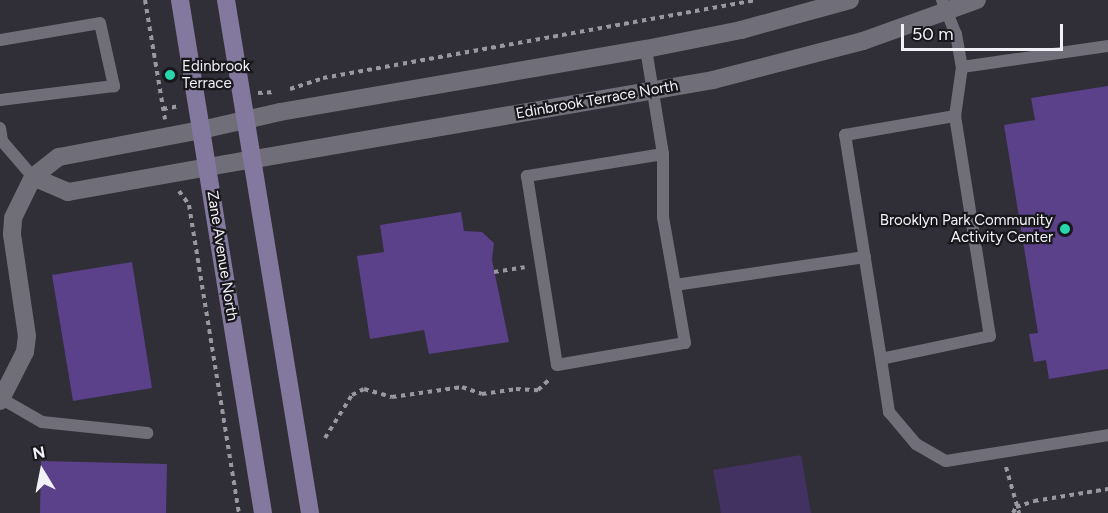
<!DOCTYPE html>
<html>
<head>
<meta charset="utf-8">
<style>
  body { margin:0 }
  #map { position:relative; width:1108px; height:513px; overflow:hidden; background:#302e36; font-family:Figtree,sans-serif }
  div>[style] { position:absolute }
  .green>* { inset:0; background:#423261 }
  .building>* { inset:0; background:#5a418a }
  .path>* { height:4px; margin-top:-2px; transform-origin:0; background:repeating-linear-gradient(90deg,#99989f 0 4.5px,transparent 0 9px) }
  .service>* { height:12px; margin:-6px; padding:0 6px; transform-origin:6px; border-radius:6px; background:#706e78 }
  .minor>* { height:18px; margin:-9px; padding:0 9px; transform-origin:9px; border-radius:9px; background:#706e78 }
  .tertiary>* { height:18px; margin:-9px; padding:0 9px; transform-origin:9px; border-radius:9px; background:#706e78 }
  .secondary>* { height:18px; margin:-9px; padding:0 9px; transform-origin:9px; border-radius:9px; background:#83789d }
  .dots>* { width:16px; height:16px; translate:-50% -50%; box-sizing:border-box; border:3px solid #18171b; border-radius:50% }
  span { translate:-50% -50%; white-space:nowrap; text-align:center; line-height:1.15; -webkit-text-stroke:4.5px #18171b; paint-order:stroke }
  .poi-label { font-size:15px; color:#f2f1f7 }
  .left { translate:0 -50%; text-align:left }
  .right { translate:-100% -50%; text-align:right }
  .street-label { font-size:15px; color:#f2f1f7 }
  .north { position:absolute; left:12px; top:441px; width:60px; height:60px; -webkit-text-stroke:4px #18171b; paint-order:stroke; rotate:350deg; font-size:16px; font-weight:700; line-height:24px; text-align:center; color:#f2f1f7 }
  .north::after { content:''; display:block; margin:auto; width:21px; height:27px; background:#f2f1f7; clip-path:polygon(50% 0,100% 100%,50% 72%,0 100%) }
  .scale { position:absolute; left:901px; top:24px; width:162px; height:27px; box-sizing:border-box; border:3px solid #f2f1f7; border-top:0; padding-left:8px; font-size:18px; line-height:21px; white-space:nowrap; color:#f2f1f7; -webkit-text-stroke:4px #18171b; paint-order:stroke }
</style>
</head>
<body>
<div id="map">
  <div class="green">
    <i style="clip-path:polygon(801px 455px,811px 513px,721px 513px,713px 470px)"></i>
  </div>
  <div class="building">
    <i style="clip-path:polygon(1108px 86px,1108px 369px,1049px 379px,1046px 360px,1034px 362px,1029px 334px,1038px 333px,1004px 125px,1035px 120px,1031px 98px)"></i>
    <i style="clip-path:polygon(461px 212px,464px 231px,482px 232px,494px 243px,492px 260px,509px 342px,429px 354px,424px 330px,370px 339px,357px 256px,384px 252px,380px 225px)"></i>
    <i style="clip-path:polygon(132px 262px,152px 388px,73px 401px,52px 275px)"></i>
    <i style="clip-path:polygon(41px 461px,167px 464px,166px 513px,40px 513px)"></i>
  </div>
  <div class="path">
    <i style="left:145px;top:0;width:121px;rotate:80.5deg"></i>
    <i style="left:290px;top:89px;width:35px;rotate:-18deg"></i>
    <i style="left:323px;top:78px;width:439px;rotate:-10.2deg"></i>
    <i style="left:258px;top:93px;width:17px;rotate:-3deg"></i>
    <i style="left:163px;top:109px;width:17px;rotate:-10deg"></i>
    <i style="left:179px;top:191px;width:17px;rotate:54deg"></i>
    <i style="left:189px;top:205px;width:312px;rotate:80.8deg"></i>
    <i style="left:494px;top:272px;width:31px;rotate:-9deg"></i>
    <i style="left:325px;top:438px;width:51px;rotate:-57.9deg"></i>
    <i style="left:352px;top:395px;width:13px;rotate:-27deg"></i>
    <i style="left:364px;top:389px;width:29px;rotate:16deg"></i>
    <i style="left:392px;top:397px;width:71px;rotate:-8.1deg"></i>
    <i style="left:462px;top:387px;width:21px;rotate:19deg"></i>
    <i style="left:482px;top:394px;width:34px;rotate:-8deg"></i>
    <i style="left:516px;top:389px;width:22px;rotate:3deg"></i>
    <i style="left:538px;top:390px;width:16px;rotate:-43deg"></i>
    <i style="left:1006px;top:467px;width:48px;rotate:74.2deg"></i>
    <i style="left:1013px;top:513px;width:7px;rotate:-63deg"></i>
    <i style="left:1016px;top:507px;width:19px;rotate:-18deg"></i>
    <i style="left:1034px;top:501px;width:75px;rotate:-9.2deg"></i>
  </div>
  <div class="service">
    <i style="left:942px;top:0;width:37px;rotate:68deg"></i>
    <i style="left:956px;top:34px;width:34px;rotate:80deg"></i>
    <i style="left:962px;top:67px;width:49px;rotate:98.1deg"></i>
    <i style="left:955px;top:116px;width:223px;rotate:81deg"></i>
    <i style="left:990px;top:336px;width:111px;rotate:168.1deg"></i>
    <i style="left:881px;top:359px;width:227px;rotate:-99.1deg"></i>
    <i style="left:845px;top:135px;width:112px;rotate:-9.8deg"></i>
    <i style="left:0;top:40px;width:101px;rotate:-9.6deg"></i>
    <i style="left:100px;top:23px;width:65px;rotate:77.5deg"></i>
    <i style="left:114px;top:86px;width:115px;rotate:173deg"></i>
    <i style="left:646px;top:49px;width:106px;rotate:80.8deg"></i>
    <i style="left:663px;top:154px;width:63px;rotate:90deg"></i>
    <i style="left:663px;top:217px;width:69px;rotate:80deg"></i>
    <i style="left:675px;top:285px;width:192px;rotate:-8.4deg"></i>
    <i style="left:962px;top:67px;width:148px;rotate:-8.2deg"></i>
    <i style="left:0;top:128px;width:13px;rotate:81deg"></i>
    <i style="left:2px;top:141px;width:48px;rotate:49.3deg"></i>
    <i style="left:663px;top:154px;width:138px;rotate:170.8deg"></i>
    <i style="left:527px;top:176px;width:191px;rotate:81deg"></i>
    <i style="left:557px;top:365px;width:130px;rotate:-9.8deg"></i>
    <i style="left:685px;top:343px;width:59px;rotate:-99.8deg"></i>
    <i style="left:881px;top:359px;width:54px;rotate:81.4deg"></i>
    <i style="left:889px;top:412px;width:42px;rotate:49.8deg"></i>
    <i style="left:916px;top:444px;width:34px;rotate:30deg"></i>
    <i style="left:946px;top:461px;width:164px;rotate:-9.1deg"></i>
    <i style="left:2px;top:399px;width:46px;rotate:29.9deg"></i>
    <i style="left:42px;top:422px;width:106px;rotate:6deg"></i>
  </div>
  <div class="minor">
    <i style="left:33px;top:177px;width:38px;rotate:23deg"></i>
    <i style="left:68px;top:192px;width:142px;rotate:-10.1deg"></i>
    <i style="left:0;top:401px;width:55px;rotate:-63deg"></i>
    <i style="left:25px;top:352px;width:16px;rotate:-83deg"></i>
    <i style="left:27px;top:336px;width:103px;rotate:-98.4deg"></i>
    <i style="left:12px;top:234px;width:16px;rotate:-86deg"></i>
    <i style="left:13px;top:218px;width:46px;rotate:-64deg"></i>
    <i style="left:33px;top:177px;width:33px;rotate:-38deg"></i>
    <i style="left:59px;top:157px;width:145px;rotate:-10.8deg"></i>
  </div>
  <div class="tertiary">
    <i style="left:201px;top:130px;width:81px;rotate:-12.8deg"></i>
    <i style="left:280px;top:112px;width:371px;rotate:-9.8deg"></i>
    <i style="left:646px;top:49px;width:97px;rotate:-11.3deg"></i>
    <i style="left:741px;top:30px;width:113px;rotate:-15.4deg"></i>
    <i style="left:208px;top:167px;width:512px;rotate:-9.77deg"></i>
    <i style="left:713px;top:80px;width:155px;rotate:-14.6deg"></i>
    <i style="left:863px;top:41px;width:121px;rotate:-19.8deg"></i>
  </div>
  <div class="secondary">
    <i style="left:180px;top:0;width:520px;rotate:80.81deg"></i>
    <i style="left:226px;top:0;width:520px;rotate:80.7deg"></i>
  </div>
  <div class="dots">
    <i style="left:170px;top:75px;background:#29d5ad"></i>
    <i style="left:1065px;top:229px;background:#29d5ad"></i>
  </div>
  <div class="poi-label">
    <span class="left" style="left:182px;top:75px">Edinbrook<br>Terrace</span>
    <span class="right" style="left:1053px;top:229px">Brooklyn Park Community<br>Activity Center</span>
  </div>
  <div class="street-label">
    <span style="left:597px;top:100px;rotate:-10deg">Edinbrook Terrace North</span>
    <span style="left:222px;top:256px;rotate:81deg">Zane Avenue North</span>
  </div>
  <div class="north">N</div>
  <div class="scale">50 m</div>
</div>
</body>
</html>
